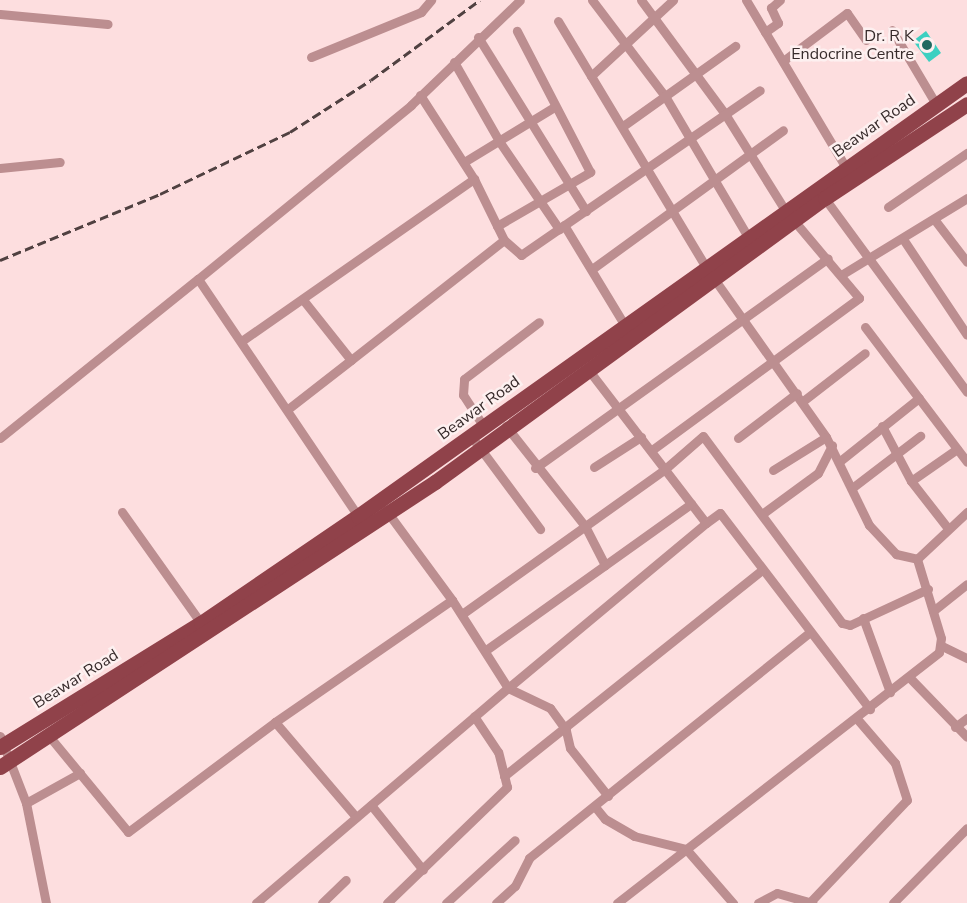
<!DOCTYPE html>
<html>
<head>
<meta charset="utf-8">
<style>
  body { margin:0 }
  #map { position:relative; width:967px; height:903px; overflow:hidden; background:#fddedf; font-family:"Nunito Sans",sans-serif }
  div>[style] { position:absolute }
  .building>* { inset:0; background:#3cd0c1 }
  .street>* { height:9px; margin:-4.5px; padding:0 4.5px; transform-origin:4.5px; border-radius:4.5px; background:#bc8e90 }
  .primary>* { height:15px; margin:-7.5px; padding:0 7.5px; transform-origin:7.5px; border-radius:7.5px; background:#90424a }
  .rail>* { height:3px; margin-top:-1.5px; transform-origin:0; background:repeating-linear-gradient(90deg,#504141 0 9px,transparent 0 13.5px) }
  .dots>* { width:16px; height:16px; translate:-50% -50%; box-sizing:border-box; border:3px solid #fdf0f0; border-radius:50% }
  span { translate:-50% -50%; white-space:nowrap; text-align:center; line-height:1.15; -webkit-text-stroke:5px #fdf0f0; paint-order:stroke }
  .poi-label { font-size:16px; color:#362a2a }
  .right { translate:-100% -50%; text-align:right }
  .street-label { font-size:16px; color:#362a2a }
</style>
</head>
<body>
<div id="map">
  <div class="building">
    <i style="clip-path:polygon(926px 31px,941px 53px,929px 62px,913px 41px)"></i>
  </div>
  <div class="street">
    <i style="left:592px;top:0;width:121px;rotate:52.8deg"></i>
    <i style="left:665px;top:96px;width:161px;rotate:59.5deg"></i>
    <i style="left:641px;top:0;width:142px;rotate:53.6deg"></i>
    <i style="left:725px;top:114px;width:113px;rotate:58deg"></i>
    <i style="left:785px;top:210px;width:115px;rotate:49.9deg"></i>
    <i style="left:859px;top:298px;width:258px;rotate:143.7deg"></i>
    <i style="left:746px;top:0;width:196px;rotate:59.2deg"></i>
    <i style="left:0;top:14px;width:108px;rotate:5.3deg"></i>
    <i style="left:558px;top:21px;width:286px;rotate:59deg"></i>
    <i style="left:705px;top:266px;width:209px;rotate:54.7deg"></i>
    <i style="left:826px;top:437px;width:98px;rotate:64deg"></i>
    <i style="left:869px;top:525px;width:40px;rotate:47deg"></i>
    <i style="left:896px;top:554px;width:22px;rotate:13deg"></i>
    <i style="left:892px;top:30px;width:86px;rotate:59.3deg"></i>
    <i style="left:765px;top:32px;width:16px;rotate:-35deg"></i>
    <i style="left:778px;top:23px;width:17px;rotate:-115deg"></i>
    <i style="left:771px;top:8px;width:12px;rotate:-42deg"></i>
    <i style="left:478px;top:37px;width:205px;rotate:58.2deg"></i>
    <i style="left:311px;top:57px;width:119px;rotate:-22.2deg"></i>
    <i style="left:421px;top:12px;width:16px;rotate:-50deg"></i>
    <i style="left:783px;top:61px;width:80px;rotate:-36.9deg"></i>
    <i style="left:847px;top:13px;width:33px;rotate:55deg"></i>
    <i style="left:454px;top:62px;width:91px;rotate:60.3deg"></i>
    <i style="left:499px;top:141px;width:107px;rotate:55.7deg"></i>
    <i style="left:591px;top:76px;width:112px;rotate:-42.8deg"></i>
    <i style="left:420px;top:95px;width:100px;rotate:57.3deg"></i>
    <i style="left:474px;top:179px;width:68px;rotate:63.8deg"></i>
    <i style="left:504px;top:240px;width:23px;rotate:41deg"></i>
    <i style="left:521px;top:255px;width:290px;rotate:-34.6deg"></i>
    <i style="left:623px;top:126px;width:138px;rotate:-35.5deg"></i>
    <i style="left:464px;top:162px;width:105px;rotate:-31.4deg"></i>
    <i style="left:0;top:168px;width:60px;rotate:-5.7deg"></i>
    <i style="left:823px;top:196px;width:243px;rotate:53.7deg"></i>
    <i style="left:888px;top:207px;width:96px;rotate:-34.4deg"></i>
    <i style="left:934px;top:219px;width:54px;rotate:52.5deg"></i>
    <i style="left:564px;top:225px;width:116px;rotate:58.8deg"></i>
    <i style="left:497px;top:226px;width:108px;rotate:-30.1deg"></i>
    <i style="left:590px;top:172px;width:159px;rotate:-117.4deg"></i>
    <i style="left:903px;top:239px;width:115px;rotate:56.3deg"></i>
    <i style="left:592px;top:269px;width:236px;rotate:-36deg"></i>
    <i style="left:841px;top:275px;width:148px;rotate:-31.4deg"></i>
    <i style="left:304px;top:301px;width:75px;rotate:51.5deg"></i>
    <i style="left:351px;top:360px;width:194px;rotate:-38.1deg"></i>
    <i style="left:865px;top:327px;width:169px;rotate:52.9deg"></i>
    <i style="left:243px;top:340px;width:282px;rotate:-34.9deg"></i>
    <i style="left:587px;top:368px;width:195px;rotate:52.5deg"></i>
    <i style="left:706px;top:523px;width:17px;rotate:-36deg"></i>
    <i style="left:720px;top:513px;width:247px;rotate:52.6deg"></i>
    <i style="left:803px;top:401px;width:78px;rotate:-37.7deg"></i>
    <i style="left:288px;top:409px;width:80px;rotate:-37.9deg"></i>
    <i style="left:506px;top:426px;width:127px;rotate:51.7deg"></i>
    <i style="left:585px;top:526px;width:44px;rotate:62.9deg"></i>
    <i style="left:882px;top:426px;width:62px;rotate:62.2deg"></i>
    <i style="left:911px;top:481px;width:58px;rotate:52deg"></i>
    <i style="left:484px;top:427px;width:38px;rotate:-123deg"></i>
    <i style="left:463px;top:395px;width:16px;rotate:-86deg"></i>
    <i style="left:464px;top:379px;width:94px;rotate:-37.2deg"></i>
    <i style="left:471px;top:436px;width:116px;rotate:53.4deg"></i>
    <i style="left:0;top:438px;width:254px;rotate:-38.8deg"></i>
    <i style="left:738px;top:438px;width:74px;rotate:-37.3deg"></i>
    <i style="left:840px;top:461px;width:101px;rotate:-38.6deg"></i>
    <i style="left:594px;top:467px;width:56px;rotate:-32.6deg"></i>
    <i style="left:535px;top:468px;width:360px;rotate:-35.6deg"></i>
    <i style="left:773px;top:470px;width:62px;rotate:-31.9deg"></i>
    <i style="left:911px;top:481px;width:56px;rotate:-34.8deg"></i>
    <i style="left:852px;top:488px;width:86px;rotate:-37.4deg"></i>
    <i style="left:122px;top:512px;width:136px;rotate:54.6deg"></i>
    <i style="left:762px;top:514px;width:69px;rotate:-36.2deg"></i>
    <i style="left:818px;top:473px;width:31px;rotate:-63deg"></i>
    <i style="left:358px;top:516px;width:286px;rotate:-124deg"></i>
    <i style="left:198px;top:279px;width:275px;rotate:-39.2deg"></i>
    <i style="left:411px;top:105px;width:151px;rotate:-43.9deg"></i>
    <i style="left:933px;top:611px;width:43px;rotate:-38.5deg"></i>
    <i style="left:462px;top:614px;width:249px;rotate:-35.5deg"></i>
    <i style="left:665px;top:469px;width:50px;rotate:-41deg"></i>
    <i style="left:703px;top:436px;width:233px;rotate:53.4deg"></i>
    <i style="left:842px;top:623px;width:8px;rotate:14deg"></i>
    <i style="left:850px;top:625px;width:86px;rotate:-24.8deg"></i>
    <i style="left:863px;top:618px;width:79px;rotate:70deg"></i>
    <i style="left:942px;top:646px;width:28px;rotate:26deg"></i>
    <i style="left:486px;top:650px;width:252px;rotate:-35.5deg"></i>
    <i style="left:909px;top:677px;width:83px;rotate:46deg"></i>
    <i style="left:275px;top:722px;width:125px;rotate:49.5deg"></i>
    <i style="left:955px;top:727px;width:15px;rotate:-37deg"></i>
    <i style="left:0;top:736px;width:72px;rotate:68.8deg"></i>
    <i style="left:26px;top:803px;width:102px;rotate:78.7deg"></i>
    <i style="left:49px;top:736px;width:124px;rotate:50.5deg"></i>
    <i style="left:128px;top:832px;width:184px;rotate:-36.8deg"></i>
    <i style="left:275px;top:722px;width:215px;rotate:-34.6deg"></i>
    <i style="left:504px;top:776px;width:330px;rotate:-38.6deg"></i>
    <i style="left:608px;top:796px;width:61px;rotate:-128.4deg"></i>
    <i style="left:570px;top:748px;width:18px;rotate:-103deg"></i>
    <i style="left:566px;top:730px;width:27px;rotate:-126deg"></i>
    <i style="left:550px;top:708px;width:47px;rotate:-154.5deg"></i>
    <i style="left:508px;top:688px;width:258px;rotate:-39.8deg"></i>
    <i style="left:26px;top:803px;width:62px;rotate:-29.1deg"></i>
    <i style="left:371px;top:805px;width:83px;rotate:51.3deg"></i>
    <i style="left:596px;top:808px;width:14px;rotate:51deg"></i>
    <i style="left:605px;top:819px;width:34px;rotate:30deg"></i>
    <i style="left:634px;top:836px;width:54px;rotate:14deg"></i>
    <i style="left:686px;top:849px;width:72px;rotate:49deg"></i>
    <i style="left:811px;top:901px;width:139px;rotate:-46.5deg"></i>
    <i style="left:907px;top:800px;width:39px;rotate:-108deg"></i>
    <i style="left:895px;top:763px;width:57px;rotate:-130.7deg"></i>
    <i style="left:256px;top:903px;width:331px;rotate:-40.5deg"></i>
    <i style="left:508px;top:688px;width:104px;rotate:-122.5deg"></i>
    <i style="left:452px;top:600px;width:112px;rotate:-126.3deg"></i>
    <i style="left:322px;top:903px;width:33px;rotate:-44deg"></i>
    <i style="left:387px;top:903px;width:167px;rotate:-44deg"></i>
    <i style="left:507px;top:787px;width:36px;rotate:-104deg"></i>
    <i style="left:498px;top:752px;width:43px;rotate:-123.7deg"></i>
    <i style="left:446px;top:903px;width:93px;rotate:-42.4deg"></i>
    <i style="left:496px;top:903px;width:25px;rotate:-42deg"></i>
    <i style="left:515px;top:886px;width:31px;rotate:-63deg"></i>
    <i style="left:529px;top:858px;width:361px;rotate:-38.8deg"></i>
    <i style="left:617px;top:903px;width:408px;rotate:-37.9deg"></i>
    <i style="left:939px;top:652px;width:14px;rotate:-82deg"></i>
    <i style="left:941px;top:638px;width:83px;rotate:-106.9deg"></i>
    <i style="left:917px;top:559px;width:69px;rotate:-43.2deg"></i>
    <i style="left:758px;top:903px;width:21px;rotate:-28deg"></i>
    <i style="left:777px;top:893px;width:37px;rotate:16deg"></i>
    <i style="left:893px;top:903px;width:105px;rotate:-45.4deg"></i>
  </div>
  <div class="primary">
    <i style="left:0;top:747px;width:236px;rotate:-31.7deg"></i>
    <i style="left:201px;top:623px;width:190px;rotate:-34.3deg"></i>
    <i style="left:358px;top:516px;width:747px;rotate:-35.41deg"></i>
    <i style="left:0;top:767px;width:520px;rotate:-33.23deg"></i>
    <i style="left:435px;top:482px;width:482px;rotate:-36.1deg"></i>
    <i style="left:825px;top:198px;width:170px;rotate:-33.5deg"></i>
  </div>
  <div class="rail">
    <i style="left:0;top:260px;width:173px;rotate:-22.4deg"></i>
    <i style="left:160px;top:194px;width:144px;rotate:-25.5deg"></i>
    <i style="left:290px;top:132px;width:96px;rotate:-32.7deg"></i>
    <i style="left:371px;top:80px;width:135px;rotate:-36.3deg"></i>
  </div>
  <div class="dots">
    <i style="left:927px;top:45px;background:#1f6961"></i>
  </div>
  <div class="poi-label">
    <span class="right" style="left:914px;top:45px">Dr. R K<br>Endocrine Centre</span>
  </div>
  <div class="street-label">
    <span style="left:874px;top:126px;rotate:-35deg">Beawar Road</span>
    <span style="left:479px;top:408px;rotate:-36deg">Beawar Road</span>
    <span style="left:76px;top:679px;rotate:-32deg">Beawar Road</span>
  </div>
</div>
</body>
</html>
